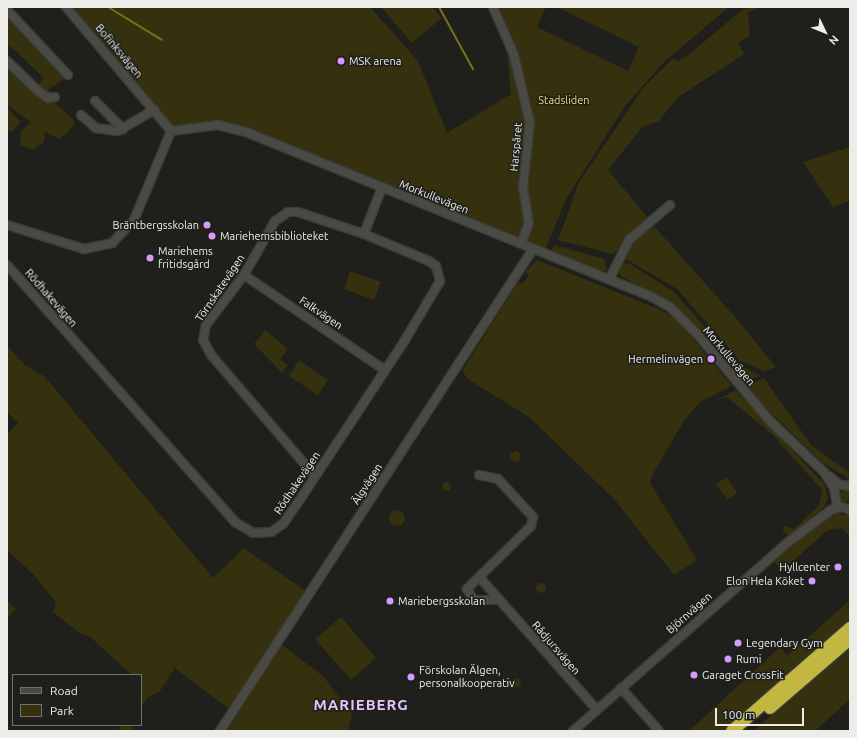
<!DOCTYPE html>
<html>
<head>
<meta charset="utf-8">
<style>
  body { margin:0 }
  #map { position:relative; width:857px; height:738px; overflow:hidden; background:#1f1f1b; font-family:Ubuntu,sans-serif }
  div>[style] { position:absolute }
  .green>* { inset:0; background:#35310e }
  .round { border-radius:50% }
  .stream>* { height:2px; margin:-1px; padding:0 1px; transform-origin:1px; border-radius:1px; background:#787019 }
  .roads { filter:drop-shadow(1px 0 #3b3b38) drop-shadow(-1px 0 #3b3b38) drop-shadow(0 1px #3b3b38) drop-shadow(0 -1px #3b3b38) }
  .minor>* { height:8px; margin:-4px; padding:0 4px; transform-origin:4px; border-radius:4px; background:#4a4a45 }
  .highway>* { height:12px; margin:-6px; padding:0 6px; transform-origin:6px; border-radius:6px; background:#c2b740 }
  .dots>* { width:11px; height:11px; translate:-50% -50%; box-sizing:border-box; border:2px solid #1f1f1b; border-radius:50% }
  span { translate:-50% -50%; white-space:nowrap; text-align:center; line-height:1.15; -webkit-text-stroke:3px #1f1f1b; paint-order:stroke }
  .street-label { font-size:11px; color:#ecece9 }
  .poi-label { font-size:11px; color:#ecece9 }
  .left { translate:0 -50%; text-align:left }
  .right { translate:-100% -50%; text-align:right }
  .park-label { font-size:11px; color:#eadf70 }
  .district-label { font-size:15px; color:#e5c2f7; font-weight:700; letter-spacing:1px }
  .frame { position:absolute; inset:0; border:8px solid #ecece9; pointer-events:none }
  .legend { position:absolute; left:12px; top:674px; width:130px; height:52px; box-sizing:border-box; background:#1f1f1b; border:1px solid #71716d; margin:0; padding:5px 7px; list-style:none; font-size:12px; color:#ecece9 }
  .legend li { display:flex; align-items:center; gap:8px; height:20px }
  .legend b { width:20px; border:1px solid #71716d }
  .north { position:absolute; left:805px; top:12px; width:40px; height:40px; -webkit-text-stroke:3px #1f1f1b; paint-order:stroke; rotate:133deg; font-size:11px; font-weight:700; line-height:16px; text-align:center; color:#ecece9 }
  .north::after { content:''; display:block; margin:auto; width:14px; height:18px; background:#ecece9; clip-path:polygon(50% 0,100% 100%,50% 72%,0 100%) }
  .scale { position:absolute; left:715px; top:708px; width:89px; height:18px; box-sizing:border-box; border:2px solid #ecece9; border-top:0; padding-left:5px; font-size:12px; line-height:14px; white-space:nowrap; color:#ecece9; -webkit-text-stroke:3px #1f1f1b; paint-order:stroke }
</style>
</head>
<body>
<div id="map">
  <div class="green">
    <i style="clip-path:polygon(66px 7px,370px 7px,418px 61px,447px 133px,511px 94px,504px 18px,499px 7px,546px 7px,537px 27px,628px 71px,639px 47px,557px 7px,729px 7px,664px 62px,625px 106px,566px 199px,544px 253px,234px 128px,171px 131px)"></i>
    <i style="clip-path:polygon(381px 7px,432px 7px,442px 18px,412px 43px)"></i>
    <i style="clip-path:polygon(760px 7px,748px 13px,750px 36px,738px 43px,744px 54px,677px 98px,659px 121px,642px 127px,608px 170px,649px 219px,613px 254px,558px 240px,579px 182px,644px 87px,673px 58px,678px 61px,692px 52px,743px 9px)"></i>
    <i style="clip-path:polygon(7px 12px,65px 78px,48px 90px,54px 97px,36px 87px,44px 78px,7px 43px)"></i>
    <i style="clip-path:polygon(7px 61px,72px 118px,75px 123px,68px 132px,59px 139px,45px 132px,44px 142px,32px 150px,20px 145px,21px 132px,31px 122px,7px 105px)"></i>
    <i style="clip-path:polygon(7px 108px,21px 122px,11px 133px,7px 129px)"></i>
    <i style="clip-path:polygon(850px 147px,850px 201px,833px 207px,803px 162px)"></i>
    <i style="clip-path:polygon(654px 226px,735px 317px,776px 367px,764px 371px,740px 361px,677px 289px,624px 258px,632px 242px)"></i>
    <i style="clip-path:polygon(554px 245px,604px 259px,607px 270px,601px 272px,551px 253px)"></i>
    <i style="clip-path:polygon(537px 260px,663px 311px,678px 321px,732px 386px,700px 402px,685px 419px,653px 474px,650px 483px,697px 560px,674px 575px,615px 500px,529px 417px,468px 379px,462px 371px,518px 282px,523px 284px,529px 275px,525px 272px)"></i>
    <i style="clip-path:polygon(628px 263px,674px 292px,737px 364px,761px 376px,741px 382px,714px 343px,684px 314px,619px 275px,622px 264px)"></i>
    <i style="clip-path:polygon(350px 271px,381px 282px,374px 300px,344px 289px)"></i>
    <i style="clip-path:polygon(265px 330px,288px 349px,280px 359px,288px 365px,282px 373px,254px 344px)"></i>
    <i style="clip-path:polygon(7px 346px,25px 365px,45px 377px,213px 578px,244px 548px,307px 592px,229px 709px,175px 668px,160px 691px,147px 698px,141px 706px,141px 675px,132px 675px,89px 636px,81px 634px,53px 612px,56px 602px,33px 574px,7px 550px,7px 434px,18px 423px,7px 412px)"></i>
    <i style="clip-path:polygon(299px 360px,328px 380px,318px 395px,289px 376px)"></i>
    <i style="clip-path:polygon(764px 378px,811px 445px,850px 473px,850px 479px,823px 463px,744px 387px)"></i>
    <i style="clip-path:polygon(736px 390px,825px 485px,828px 499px,824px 507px,791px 536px,783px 532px,784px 526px,794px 529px,819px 505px,822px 490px,773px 435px,727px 397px,715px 401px)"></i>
    <i class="round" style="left:509.5px;top:450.5px;width:11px;height:11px"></i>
    <i style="clip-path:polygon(727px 477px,737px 493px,727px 500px,716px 484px)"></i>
    <i class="round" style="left:441.5px;top:481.5px;width:9px;height:9px"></i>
    <i class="round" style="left:839px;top:490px;width:12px;height:12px"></i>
    <i class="round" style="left:389px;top:510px;width:16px;height:16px"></i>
    <i style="clip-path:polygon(837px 514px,850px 515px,850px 537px,842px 528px,828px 530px,782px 571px,774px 561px,826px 518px)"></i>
    <i class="round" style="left:536px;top:583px;width:10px;height:10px"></i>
    <i style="clip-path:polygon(850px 600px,850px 622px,724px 731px,689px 731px,780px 647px,787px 656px)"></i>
    <i style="clip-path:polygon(7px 601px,16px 609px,9px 616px,7px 614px)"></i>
    <i style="clip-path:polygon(341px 617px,376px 658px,351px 680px,315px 639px)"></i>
    <i style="clip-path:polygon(281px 644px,324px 677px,352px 714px,348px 731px,227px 731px)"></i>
    <i style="clip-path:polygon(850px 647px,850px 699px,815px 731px,753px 731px)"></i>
    <i class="round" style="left:511.5px;top:677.5px;width:9px;height:9px"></i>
    <i style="clip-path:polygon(122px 725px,132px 725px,134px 731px,118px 731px)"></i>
  </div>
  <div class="stream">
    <i style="left:108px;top:7px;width:63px;rotate:31.4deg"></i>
    <i style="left:439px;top:7px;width:71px;rotate:61.3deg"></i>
  </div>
  <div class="roads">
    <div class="minor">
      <i style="left:66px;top:7px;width:162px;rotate:49.7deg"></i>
      <i style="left:493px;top:7px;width:52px;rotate:66.4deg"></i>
      <i style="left:514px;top:55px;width:70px;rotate:76.8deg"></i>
      <i style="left:530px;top:123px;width:64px;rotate:96.2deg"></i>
      <i style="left:523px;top:187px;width:36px;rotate:81deg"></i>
      <i style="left:529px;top:223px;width:22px;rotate:111deg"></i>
      <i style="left:7px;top:10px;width:89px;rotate:46.8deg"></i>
      <i style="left:7px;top:61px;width:42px;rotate:44deg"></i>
      <i style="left:37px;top:90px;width:14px;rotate:36deg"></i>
      <i style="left:48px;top:98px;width:7px;rotate:-8deg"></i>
      <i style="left:95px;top:101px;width:40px;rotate:45deg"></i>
      <i style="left:81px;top:115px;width:20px;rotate:41deg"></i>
      <i style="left:96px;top:128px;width:22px;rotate:8deg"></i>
      <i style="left:118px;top:131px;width:42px;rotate:-30.3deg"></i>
      <i style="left:171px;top:131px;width:47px;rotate:-7.3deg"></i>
      <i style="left:218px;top:125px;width:29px;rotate:14deg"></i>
      <i style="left:246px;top:132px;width:438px;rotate:22.1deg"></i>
      <i style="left:652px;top:297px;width:21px;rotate:29deg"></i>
      <i style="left:670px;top:307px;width:38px;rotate:45deg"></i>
      <i style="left:697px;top:334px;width:114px;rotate:50deg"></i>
      <i style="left:770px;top:421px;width:74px;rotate:43.4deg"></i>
      <i style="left:824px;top:472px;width:19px;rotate:58deg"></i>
      <i style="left:834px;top:488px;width:17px;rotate:80deg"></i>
      <i style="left:837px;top:505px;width:14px;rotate:21deg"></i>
      <i style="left:7px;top:225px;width:81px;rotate:17.3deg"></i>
      <i style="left:84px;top:249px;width:29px;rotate:-12deg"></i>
      <i style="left:112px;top:243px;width:32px;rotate:-46deg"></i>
      <i style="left:134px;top:220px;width:96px;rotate:-67.4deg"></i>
      <i style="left:364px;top:234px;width:50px;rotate:-69deg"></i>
      <i style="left:7px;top:265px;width:344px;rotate:48.4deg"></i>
      <i style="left:235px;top:522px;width:21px;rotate:31deg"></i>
      <i style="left:253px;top:533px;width:18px;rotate:-3deg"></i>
      <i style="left:271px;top:532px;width:14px;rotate:-34deg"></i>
      <i style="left:283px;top:524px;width:21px;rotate:-55deg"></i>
      <i style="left:295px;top:507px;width:200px;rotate:-56.6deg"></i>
      <i style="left:405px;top:340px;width:69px;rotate:-59.3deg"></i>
      <i style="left:440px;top:281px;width:16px;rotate:-105deg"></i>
      <i style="left:436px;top:266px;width:9px;rotate:-144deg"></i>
      <i style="left:429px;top:261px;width:70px;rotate:-157.4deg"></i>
      <i style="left:364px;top:234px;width:70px;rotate:-161.6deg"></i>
      <i style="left:298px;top:212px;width:10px;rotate:180deg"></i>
      <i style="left:288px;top:212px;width:16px;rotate:145deg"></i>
      <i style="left:275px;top:221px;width:62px;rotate:119.9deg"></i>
      <i style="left:244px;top:275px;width:63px;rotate:127.2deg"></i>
      <i style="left:206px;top:325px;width:15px;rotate:101deg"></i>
      <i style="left:203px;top:340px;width:18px;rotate:61deg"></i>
      <i style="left:212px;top:356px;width:158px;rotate:49.4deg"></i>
      <i style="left:244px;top:275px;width:170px;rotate:34deg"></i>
      <i style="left:610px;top:278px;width:42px;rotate:-63.4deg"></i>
      <i style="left:629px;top:240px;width:54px;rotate:-40.5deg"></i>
      <i style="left:479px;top:475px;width:19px;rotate:12deg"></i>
      <i style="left:498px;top:479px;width:52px;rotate:47.4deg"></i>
      <i style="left:533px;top:517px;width:9px;rotate:103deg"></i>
      <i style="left:531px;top:526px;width:90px;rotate:135.5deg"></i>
      <i style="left:467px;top:589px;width:13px;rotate:58deg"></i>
      <i style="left:474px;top:600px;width:25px"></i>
      <i style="left:829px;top:476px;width:14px;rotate:39deg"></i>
      <i style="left:840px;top:485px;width:10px;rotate:6deg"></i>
      <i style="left:480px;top:578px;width:176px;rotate:48.4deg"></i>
      <i style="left:621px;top:688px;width:57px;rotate:48.5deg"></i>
      <i style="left:220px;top:731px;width:575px;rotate:-57deg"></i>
      <i style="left:573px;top:731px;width:285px;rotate:-41.3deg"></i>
      <i style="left:787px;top:543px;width:55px;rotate:-36.9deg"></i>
      <i style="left:831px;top:510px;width:9px;rotate:-13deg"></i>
    </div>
    <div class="highway">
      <i style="left:770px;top:708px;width:106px;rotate:-40.8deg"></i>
      <i style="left:732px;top:731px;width:157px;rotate:-41.1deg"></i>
    </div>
  </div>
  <div class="dots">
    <i style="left:341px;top:61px;background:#d89af8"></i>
    <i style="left:207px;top:225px;background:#d89af8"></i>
    <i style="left:212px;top:236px;background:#d89af8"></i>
    <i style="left:150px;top:258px;background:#d89af8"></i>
    <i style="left:711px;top:359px;background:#d89af8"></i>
    <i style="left:838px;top:567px;background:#d89af8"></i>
    <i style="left:812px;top:581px;background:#d89af8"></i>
    <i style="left:390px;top:601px;background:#d89af8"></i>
    <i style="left:738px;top:643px;background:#d89af8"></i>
    <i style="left:728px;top:659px;background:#d89af8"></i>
    <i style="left:694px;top:675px;background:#d89af8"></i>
    <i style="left:411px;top:677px;background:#d89af8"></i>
  </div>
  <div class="street-label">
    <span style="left:119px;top:51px;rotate:50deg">Bofinksvägen</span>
    <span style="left:516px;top:147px;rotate:-85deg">Harspåret</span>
    <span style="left:434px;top:197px;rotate:22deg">Morkullevägen</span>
    <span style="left:220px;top:288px;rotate:-56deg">Törnskatevägen</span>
    <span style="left:51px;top:298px;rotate:49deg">Rödhakevägen</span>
    <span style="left:321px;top:313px;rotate:34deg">Falkvägen</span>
    <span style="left:729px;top:356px;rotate:50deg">Morkullevägen</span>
    <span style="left:297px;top:483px;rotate:-56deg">Rödhakevägen</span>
    <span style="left:367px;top:484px;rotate:-57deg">Älgvägen</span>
    <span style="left:689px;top:613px;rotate:-41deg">Björnvägen</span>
    <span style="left:556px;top:648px;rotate:49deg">Rådjursvägen</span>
  </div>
  <div class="poi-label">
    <span class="left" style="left:349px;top:61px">MSK arena</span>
    <span class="right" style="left:199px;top:225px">Bräntbergsskolan</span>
    <span class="left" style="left:220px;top:236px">Mariehemsbiblioteket</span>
    <span class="left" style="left:158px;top:258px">Mariehems<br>fritidsgård</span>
    <span class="right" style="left:703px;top:359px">Hermelinvägen</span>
    <span class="right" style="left:830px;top:567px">Hyllcenter</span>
    <span class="right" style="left:804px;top:581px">Elon Hela Köket</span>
    <span class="left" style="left:398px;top:601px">Mariebergsskolan</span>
    <span class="left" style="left:746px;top:643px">Legendary Gym</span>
    <span class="left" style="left:736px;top:659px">Rumi</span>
    <span class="left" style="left:419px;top:677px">Förskolan Älgen,<br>personalkooperativ</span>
    <span class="left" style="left:702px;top:675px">Garaget CrossFit</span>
  </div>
  <div class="park-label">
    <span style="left:564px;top:100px">Stadsliden</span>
  </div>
  <div class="district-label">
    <span style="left:361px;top:705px">MARIEBERG</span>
  </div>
  <div class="frame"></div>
  <ul class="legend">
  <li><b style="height:5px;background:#4a4a45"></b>Road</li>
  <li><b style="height:11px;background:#35310e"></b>Park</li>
  </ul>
  <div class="north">N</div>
  <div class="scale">100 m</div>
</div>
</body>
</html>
